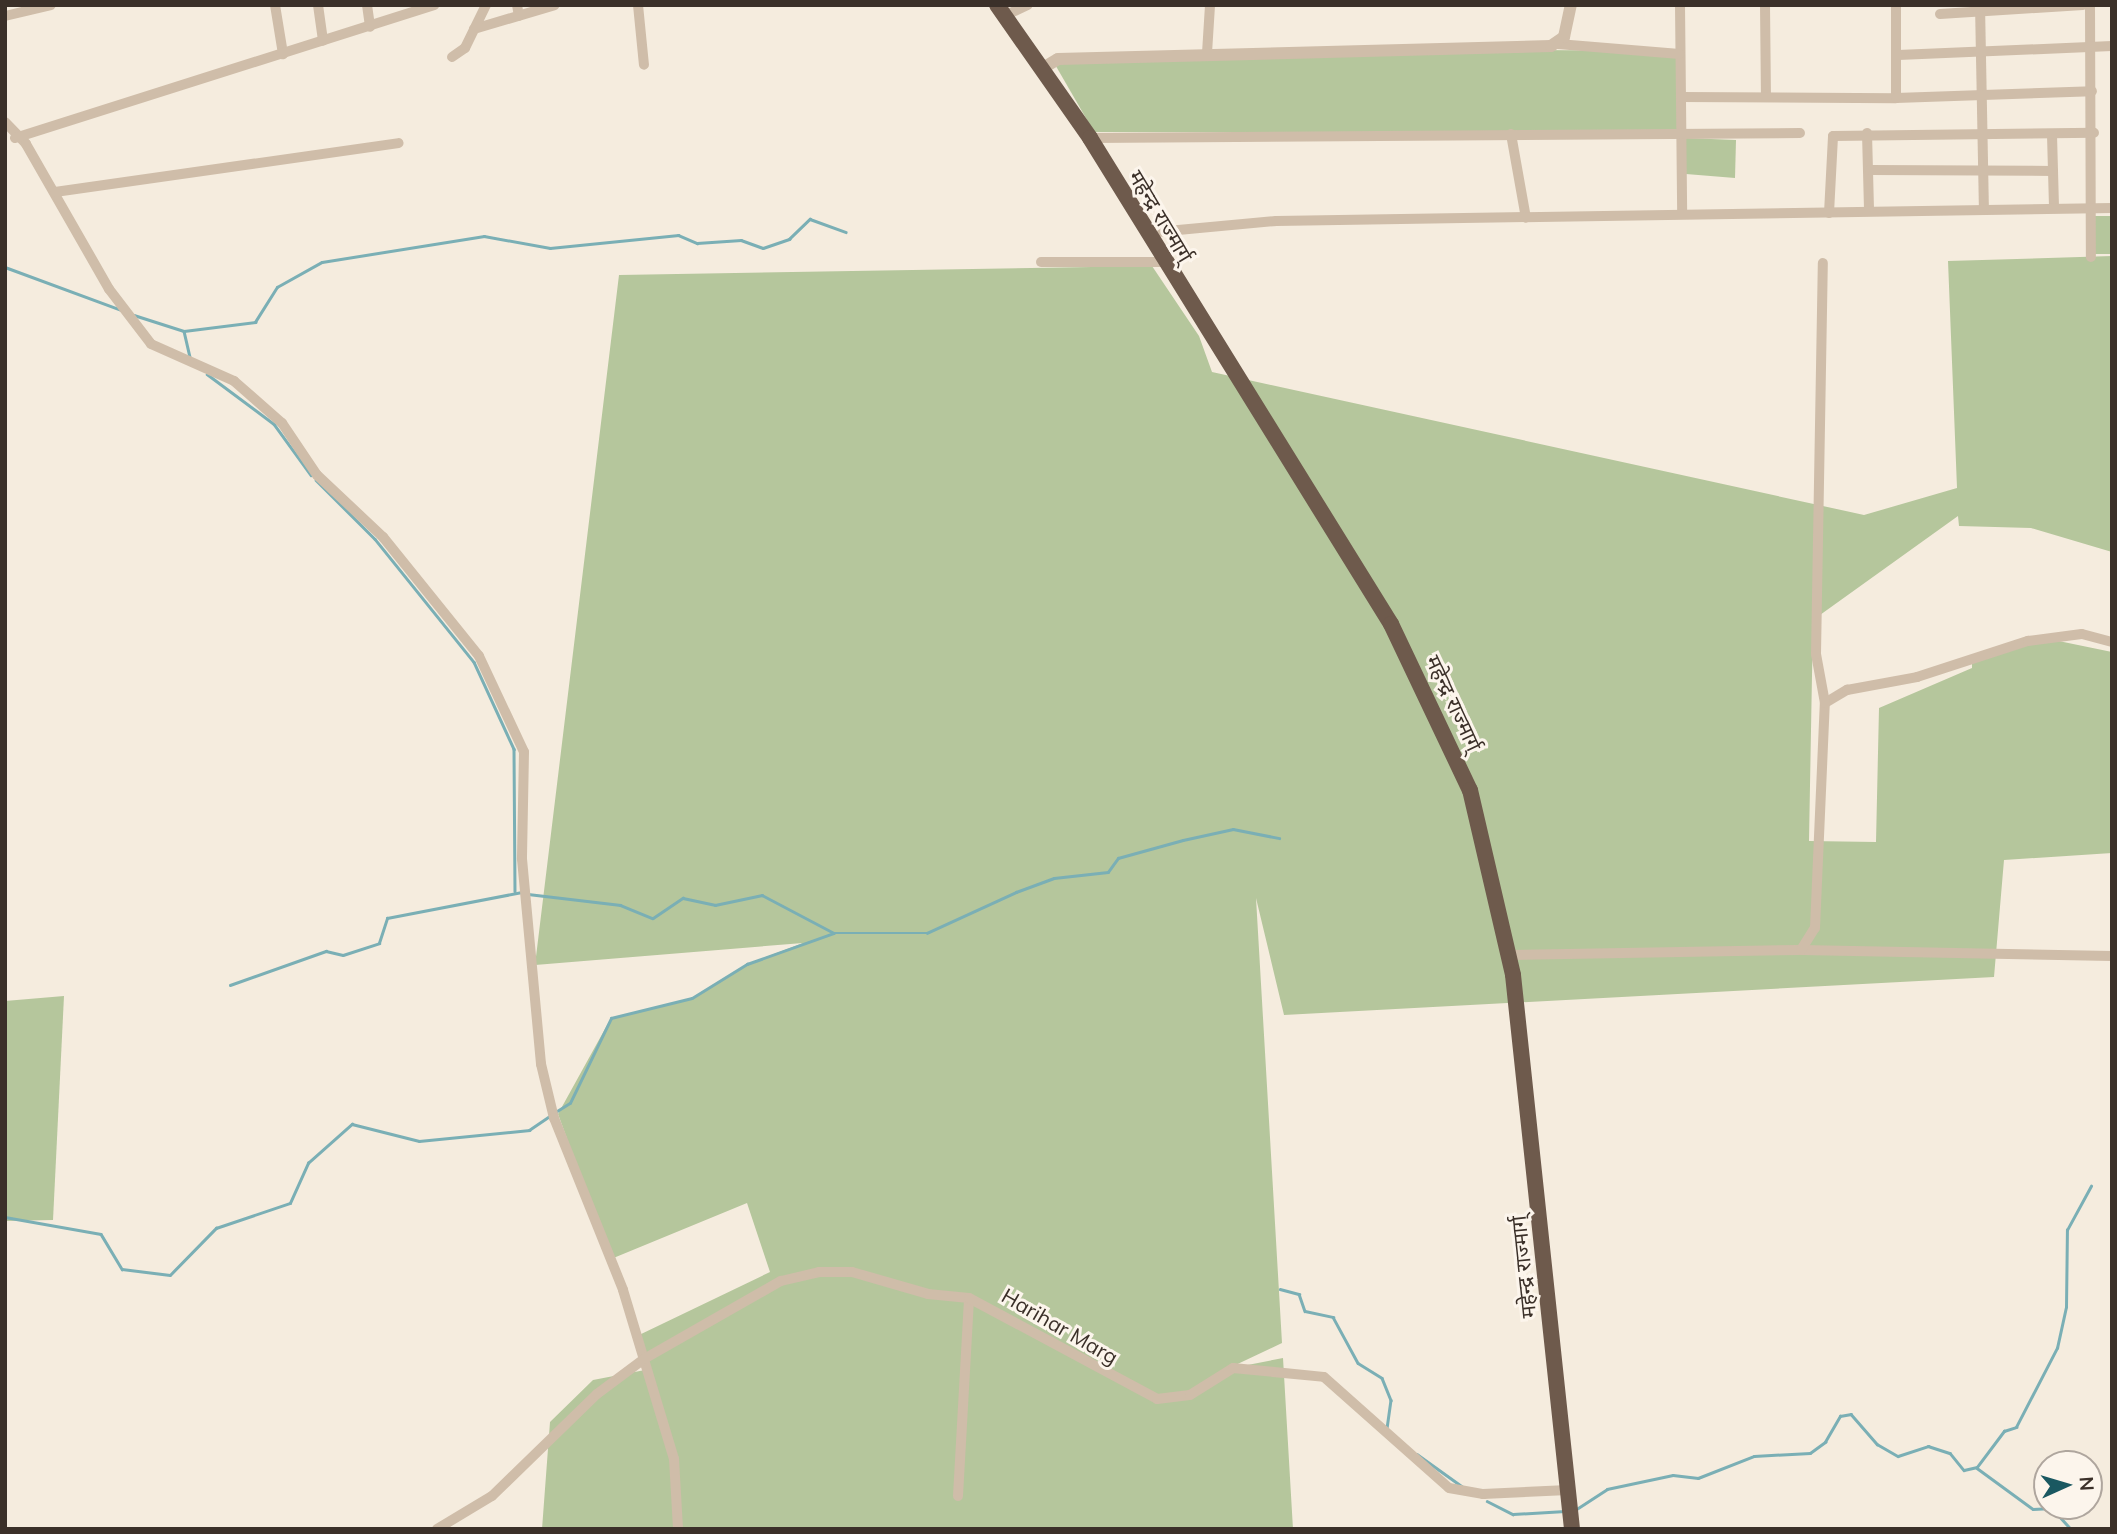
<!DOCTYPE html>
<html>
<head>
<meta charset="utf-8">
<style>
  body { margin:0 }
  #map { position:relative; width:2117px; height:1534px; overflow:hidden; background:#f5ecde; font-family:Mulish,"Noto Sans Devanagari",sans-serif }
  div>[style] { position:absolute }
  .green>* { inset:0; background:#b5c69c }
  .stream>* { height:2.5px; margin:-1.25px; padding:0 1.25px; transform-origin:1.25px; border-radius:1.25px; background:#7aafb5 }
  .minor>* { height:10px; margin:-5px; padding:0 5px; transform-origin:5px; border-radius:5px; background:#cfbda9 }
  .tertiary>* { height:12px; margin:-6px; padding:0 6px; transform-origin:6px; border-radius:6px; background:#cfbda9 }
  .trunk>* { height:16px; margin:-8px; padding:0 8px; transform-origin:8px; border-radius:8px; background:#6e5a4c }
  span { translate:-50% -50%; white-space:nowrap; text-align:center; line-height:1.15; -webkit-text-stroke:6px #fcf5ec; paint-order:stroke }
  .street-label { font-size:21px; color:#3b3029 }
  .frame { position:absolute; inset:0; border:7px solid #3b3029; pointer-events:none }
  .north { position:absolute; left:2033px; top:1450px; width:70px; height:70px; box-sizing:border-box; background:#fcf5ec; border:2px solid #afa69e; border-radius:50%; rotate:86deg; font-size:19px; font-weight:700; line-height:28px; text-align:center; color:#3b3029 }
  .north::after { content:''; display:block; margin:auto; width:24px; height:32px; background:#1a5861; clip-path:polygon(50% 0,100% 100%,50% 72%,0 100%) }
</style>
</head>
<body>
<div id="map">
  <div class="green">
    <i style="clip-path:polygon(1531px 50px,1676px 51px,1678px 133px,1094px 132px,1053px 61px)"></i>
    <i style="clip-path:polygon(1686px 138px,1736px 140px,1735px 178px,1686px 174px)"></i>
    <i style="clip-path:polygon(2094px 216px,2112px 216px,2112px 254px,2094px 254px)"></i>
    <i style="clip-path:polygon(2112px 256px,2112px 552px,2031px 528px,1959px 526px,1958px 516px,1813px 620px,1809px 841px,1876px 842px,1879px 708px,1972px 668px,1972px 661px,2044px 638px,2112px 652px,2112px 853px,2004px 860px,1994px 977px,1284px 1015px,1256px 898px,1282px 1343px,1227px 1369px,1283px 1358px,1293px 1529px,542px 1529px,550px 1422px,593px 1380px,645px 1370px,637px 1336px,770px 1272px,747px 1203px,611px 1259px,558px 1114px,611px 1018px,692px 998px,747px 964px,803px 943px,535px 965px,619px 275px,1152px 266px,1199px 336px,1212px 372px,1864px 515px,1957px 488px,1948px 261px)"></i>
    <i style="clip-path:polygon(64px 996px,53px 1220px,5px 1221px,5px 1001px)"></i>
  </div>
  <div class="stream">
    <i style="left:5px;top:267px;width:124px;rotate:20.3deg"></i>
    <i style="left:134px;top:315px;width:52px;rotate:17.7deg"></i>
    <i style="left:184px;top:331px;width:72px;rotate:-7.2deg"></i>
    <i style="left:255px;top:322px;width:41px;rotate:-57.8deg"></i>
    <i style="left:277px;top:287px;width:51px;rotate:-29.1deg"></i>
    <i style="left:322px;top:262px;width:164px;rotate:-9.1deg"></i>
    <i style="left:484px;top:236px;width:67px;rotate:10.3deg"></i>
    <i style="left:550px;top:248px;width:129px;rotate:-5.8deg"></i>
    <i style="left:678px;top:235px;width:21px;rotate:23deg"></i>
    <i style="left:697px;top:243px;width:44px;rotate:-3.9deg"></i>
    <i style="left:741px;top:240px;width:23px;rotate:20deg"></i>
    <i style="left:763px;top:248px;width:28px;rotate:-19deg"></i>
    <i style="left:789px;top:239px;width:29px;rotate:-44deg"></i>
    <i style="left:810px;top:219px;width:38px;rotate:20deg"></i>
    <i style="left:184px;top:331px;width:28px;rotate:77deg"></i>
    <i style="left:207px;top:374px;width:84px;rotate:36.7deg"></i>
    <i style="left:274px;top:424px;width:63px;rotate:54deg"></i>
    <i style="left:316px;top:480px;width:83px;rotate:45deg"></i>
    <i style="left:375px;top:539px;width:158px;rotate:51.2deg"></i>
    <i style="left:474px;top:662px;width:96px;rotate:65.3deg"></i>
    <i style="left:514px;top:749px;width:142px;rotate:89.6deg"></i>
    <i style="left:528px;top:894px;width:93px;rotate:6.8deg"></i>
    <i style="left:620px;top:905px;width:35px;rotate:22deg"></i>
    <i style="left:653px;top:918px;width:36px;rotate:-34deg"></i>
    <i style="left:683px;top:898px;width:33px;rotate:12deg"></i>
    <i style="left:715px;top:905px;width:48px;rotate:-12deg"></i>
    <i style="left:762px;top:895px;width:81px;rotate:27.8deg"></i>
    <i style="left:834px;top:933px;width:93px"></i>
    <i style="left:927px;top:933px;width:98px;rotate:-24.7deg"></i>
    <i style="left:1016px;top:892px;width:40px;rotate:-20.2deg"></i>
    <i style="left:1054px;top:878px;width:54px;rotate:-6.3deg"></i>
    <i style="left:1108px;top:872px;width:17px;rotate:-54deg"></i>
    <i style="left:1118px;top:858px;width:67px;rotate:-15.5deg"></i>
    <i style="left:1183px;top:840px;width:51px;rotate:-12.4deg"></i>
    <i style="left:1233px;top:829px;width:47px;rotate:11.1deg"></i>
    <i style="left:230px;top:985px;width:102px;rotate:-19.5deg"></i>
    <i style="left:326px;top:951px;width:17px;rotate:13deg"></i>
    <i style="left:343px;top:955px;width:38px;rotate:-18deg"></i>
    <i style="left:379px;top:943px;width:26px;rotate:-72deg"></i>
    <i style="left:387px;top:918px;width:137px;rotate:-10.9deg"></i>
    <i style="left:557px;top:1111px;width:15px;rotate:-32deg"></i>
    <i style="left:570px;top:1103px;width:94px;rotate:-64.2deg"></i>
    <i style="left:611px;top:1018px;width:83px;rotate:-13.9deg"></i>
    <i style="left:692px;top:998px;width:65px;rotate:-31.7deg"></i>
    <i style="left:747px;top:964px;width:92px;rotate:-19.6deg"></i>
    <i style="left:5px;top:1217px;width:97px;rotate:10deg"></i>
    <i style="left:101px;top:1234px;width:41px;rotate:59deg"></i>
    <i style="left:122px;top:1269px;width:48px;rotate:7.1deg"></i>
    <i style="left:170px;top:1275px;width:66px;rotate:-45.6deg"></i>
    <i style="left:216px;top:1228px;width:78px;rotate:-18.7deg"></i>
    <i style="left:290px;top:1203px;width:44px;rotate:-65.8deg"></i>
    <i style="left:308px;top:1163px;width:59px;rotate:-41.6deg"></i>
    <i style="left:352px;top:1124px;width:69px;rotate:14.2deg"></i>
    <i style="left:419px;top:1141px;width:111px;rotate:-5.7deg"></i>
    <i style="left:529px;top:1130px;width:27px;rotate:-34deg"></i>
    <i style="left:1280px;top:1289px;width:20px;rotate:15deg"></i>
    <i style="left:1299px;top:1294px;width:18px;rotate:71deg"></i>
    <i style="left:1305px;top:1311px;width:29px;rotate:12deg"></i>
    <i style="left:1333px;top:1317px;width:52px;rotate:61.5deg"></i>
    <i style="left:1358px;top:1363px;width:28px;rotate:32deg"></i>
    <i style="left:1382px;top:1378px;width:24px;rotate:68deg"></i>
    <i style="left:1391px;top:1400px;width:27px;rotate:98deg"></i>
    <i style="left:1417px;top:1454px;width:57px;rotate:35.7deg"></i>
    <i style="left:1977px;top:1468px;width:69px;rotate:36.2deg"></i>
    <i style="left:2033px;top:1509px;width:19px;rotate:-3deg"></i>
    <i style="left:2052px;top:1508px;width:28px;rotate:48deg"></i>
    <i style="left:1487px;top:1501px;width:29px;rotate:27deg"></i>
    <i style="left:1513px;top:1514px;width:52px;rotate:-3.3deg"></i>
    <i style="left:1575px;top:1510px;width:38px;rotate:-33deg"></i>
    <i style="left:1607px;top:1489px;width:67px;rotate:-12deg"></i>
    <i style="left:1673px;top:1475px;width:25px;rotate:7deg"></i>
    <i style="left:1698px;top:1478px;width:60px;rotate:-21.4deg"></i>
    <i style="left:1754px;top:1456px;width:56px;rotate:-3.1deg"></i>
    <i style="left:1810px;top:1453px;width:19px;rotate:-36deg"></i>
    <i style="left:1825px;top:1442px;width:30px;rotate:-60deg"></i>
    <i style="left:1840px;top:1416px;width:11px;rotate:-10deg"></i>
    <i style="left:1851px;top:1414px;width:40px;rotate:49deg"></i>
    <i style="left:1877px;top:1444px;width:24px;rotate:30deg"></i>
    <i style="left:1898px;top:1456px;width:32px;rotate:-18deg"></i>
    <i style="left:1928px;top:1446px;width:23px;rotate:18deg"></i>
    <i style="left:1950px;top:1453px;width:22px;rotate:51deg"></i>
    <i style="left:1964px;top:1470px;width:13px;rotate:-13deg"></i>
    <i style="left:1977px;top:1467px;width:45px;rotate:-53.1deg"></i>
    <i style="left:2004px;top:1431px;width:13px;rotate:-18deg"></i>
    <i style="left:2016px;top:1427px;width:89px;rotate:-62.6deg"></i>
    <i style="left:2057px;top:1348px;width:42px;rotate:-77.6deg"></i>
    <i style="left:2066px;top:1307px;width:77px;rotate:-89.3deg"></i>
    <i style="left:2067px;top:1230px;width:50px;rotate:-61.4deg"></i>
  </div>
  <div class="minor">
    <i style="left:275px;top:5px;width:50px;rotate:80.7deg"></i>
    <i style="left:318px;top:5px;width:36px;rotate:82deg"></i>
    <i style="left:367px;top:5px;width:22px;rotate:82deg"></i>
    <i style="left:517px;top:5px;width:11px;rotate:80deg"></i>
    <i style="left:638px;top:5px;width:60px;rotate:84.3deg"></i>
    <i style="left:1680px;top:5px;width:207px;rotate:89.4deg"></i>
    <i style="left:1765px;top:5px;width:89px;rotate:89.4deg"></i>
    <i style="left:1980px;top:5px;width:203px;rotate:88.9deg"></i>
    <i style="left:2090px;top:5px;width:252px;rotate:89.8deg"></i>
    <i style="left:1940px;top:14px;width:143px;rotate:-3.6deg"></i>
    <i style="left:5px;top:16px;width:47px;rotate:-13.4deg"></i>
    <i style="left:1004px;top:16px;width:26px;rotate:-25deg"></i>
    <i style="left:474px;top:29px;width:84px;rotate:-16.5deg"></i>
    <i style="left:1558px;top:44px;width:122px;rotate:4.7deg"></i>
    <i style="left:1207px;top:53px;width:48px;rotate:-86.4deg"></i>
    <i style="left:1898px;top:55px;width:214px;rotate:-2.4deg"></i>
    <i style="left:452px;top:57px;width:16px;rotate:-35deg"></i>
    <i style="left:465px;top:48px;width:48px;rotate:-64deg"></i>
    <i style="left:1681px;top:97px;width:215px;rotate:0.3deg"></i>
    <i style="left:1896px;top:98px;width:93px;rotate:-90deg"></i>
    <i style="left:1896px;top:98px;width:196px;rotate:-2deg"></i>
    <i style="left:5px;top:122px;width:30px;rotate:46deg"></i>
    <i style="left:26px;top:144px;width:167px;rotate:60.2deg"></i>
    <i style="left:109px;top:289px;width:69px;rotate:52.6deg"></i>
    <i style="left:151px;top:344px;width:91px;rotate:24deg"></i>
    <i style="left:234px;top:381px;width:64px;rotate:41.2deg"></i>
    <i style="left:282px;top:423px;width:63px;rotate:56.1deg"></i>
    <i style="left:317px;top:475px;width:91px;rotate:43.2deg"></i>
    <i style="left:383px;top:537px;width:153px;rotate:51.1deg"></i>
    <i style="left:479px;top:656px;width:106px;rotate:64.9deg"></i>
    <i style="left:524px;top:752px;width:107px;rotate:91.1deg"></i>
    <i style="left:522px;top:859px;width:206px;rotate:84.7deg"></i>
    <i style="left:541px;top:1064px;width:56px;rotate:76.5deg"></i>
    <i style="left:554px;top:1118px;width:185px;rotate:68.1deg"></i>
    <i style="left:623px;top:1290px;width:177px;rotate:73.2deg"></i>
    <i style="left:674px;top:1459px;width:70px;rotate:86.7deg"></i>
    <i style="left:1867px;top:133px;width:77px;rotate:88.5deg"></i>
    <i style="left:1511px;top:134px;width:85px;rotate:79.9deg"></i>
    <i style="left:2052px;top:135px;width:72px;rotate:88.4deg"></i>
    <i style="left:15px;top:138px;width:440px;rotate:-17.6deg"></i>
    <i style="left:1090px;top:138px;width:710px;rotate:-0.4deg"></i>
    <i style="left:1870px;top:170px;width:183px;rotate:0.3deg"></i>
    <i style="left:55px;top:192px;width:347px;rotate:-8.1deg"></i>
    <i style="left:1829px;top:213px;width:77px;rotate:-87deg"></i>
    <i style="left:1833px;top:136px;width:261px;rotate:-0.7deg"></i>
    <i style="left:1146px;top:233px;width:131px;rotate:-5.3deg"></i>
    <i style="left:1276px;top:221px;width:836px;rotate:-0.89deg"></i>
    <i style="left:1041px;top:262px;width:122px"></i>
    <i style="left:1825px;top:703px;width:26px;rotate:-31deg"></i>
    <i style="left:1847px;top:690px;width:71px;rotate:-10.5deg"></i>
    <i style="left:1917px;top:677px;width:117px;rotate:-18deg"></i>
    <i style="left:2028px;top:641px;width:54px;rotate:-7.4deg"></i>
    <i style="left:2082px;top:634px;width:31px;rotate:15deg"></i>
    <i style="left:1801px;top:950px;width:311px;rotate:1.1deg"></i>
    <i style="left:1509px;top:955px;width:292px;rotate:-1deg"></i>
    <i style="left:1801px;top:950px;width:26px;rotate:-58deg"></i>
    <i style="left:1815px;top:928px;width:225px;rotate:-87.5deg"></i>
    <i style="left:1825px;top:703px;width:50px;rotate:-100.4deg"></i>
    <i style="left:1816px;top:654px;width:391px;rotate:-89deg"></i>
    <i style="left:958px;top:1496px;width:198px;rotate:-86.8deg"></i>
    <i style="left:437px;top:1529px;width:64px;rotate:-31deg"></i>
    <i style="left:492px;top:1496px;width:146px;rotate:-44.2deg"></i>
    <i style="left:597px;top:1394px;width:59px;rotate:-36.7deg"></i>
    <i style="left:644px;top:1359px;width:158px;rotate:-29.7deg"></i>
    <i style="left:781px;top:1281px;width:39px;rotate:-13deg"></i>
    <i style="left:819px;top:1272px;width:33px"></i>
    <i style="left:852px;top:1272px;width:79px;rotate:16.1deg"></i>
    <i style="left:928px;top:1294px;width:41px;rotate:5.6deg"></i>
    <i style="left:969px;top:1298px;width:213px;rotate:28.2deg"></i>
    <i style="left:1157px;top:1399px;width:33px;rotate:-7deg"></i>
    <i style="left:1190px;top:1395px;width:51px;rotate:-32.1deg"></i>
    <i style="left:1233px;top:1368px;width:91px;rotate:5.6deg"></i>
    <i style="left:1324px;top:1377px;width:167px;rotate:41.6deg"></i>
    <i style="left:1449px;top:1488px;width:35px;rotate:10deg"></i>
    <i style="left:1483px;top:1494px;width:85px;rotate:-2.7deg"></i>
  </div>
  <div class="tertiary">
    <i style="left:1043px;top:68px;width:17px;rotate:-31deg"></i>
    <i style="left:1058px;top:59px;width:493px;rotate:-1.5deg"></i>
    <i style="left:1551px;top:46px;width:16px;rotate:-35deg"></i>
    <i style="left:1564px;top:37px;width:33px;rotate:-78deg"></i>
  </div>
  <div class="trunk">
    <i style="left:997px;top:5px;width:162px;rotate:55deg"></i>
    <i style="left:1090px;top:138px;width:572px;rotate:58.23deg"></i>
    <i style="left:1391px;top:624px;width:184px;rotate:64.6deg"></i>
    <i style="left:1470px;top:790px;width:190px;rotate:76.9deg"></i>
    <i style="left:1513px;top:975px;width:557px;rotate:83.92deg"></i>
  </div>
  <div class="street-label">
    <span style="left:1161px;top:216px;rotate:59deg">महेन्द्र राज्मार्ग्</span>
    <span style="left:1454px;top:703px;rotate:65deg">महेन्द्र राज्मार्ग्</span>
    <span style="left:1523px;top:1267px;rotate:-96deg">महेन्द्र राज्मार्ग्</span>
    <span style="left:1060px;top:1326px;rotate:30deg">Harihar Marg</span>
  </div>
  <div class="frame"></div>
  <div class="north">N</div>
</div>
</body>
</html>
